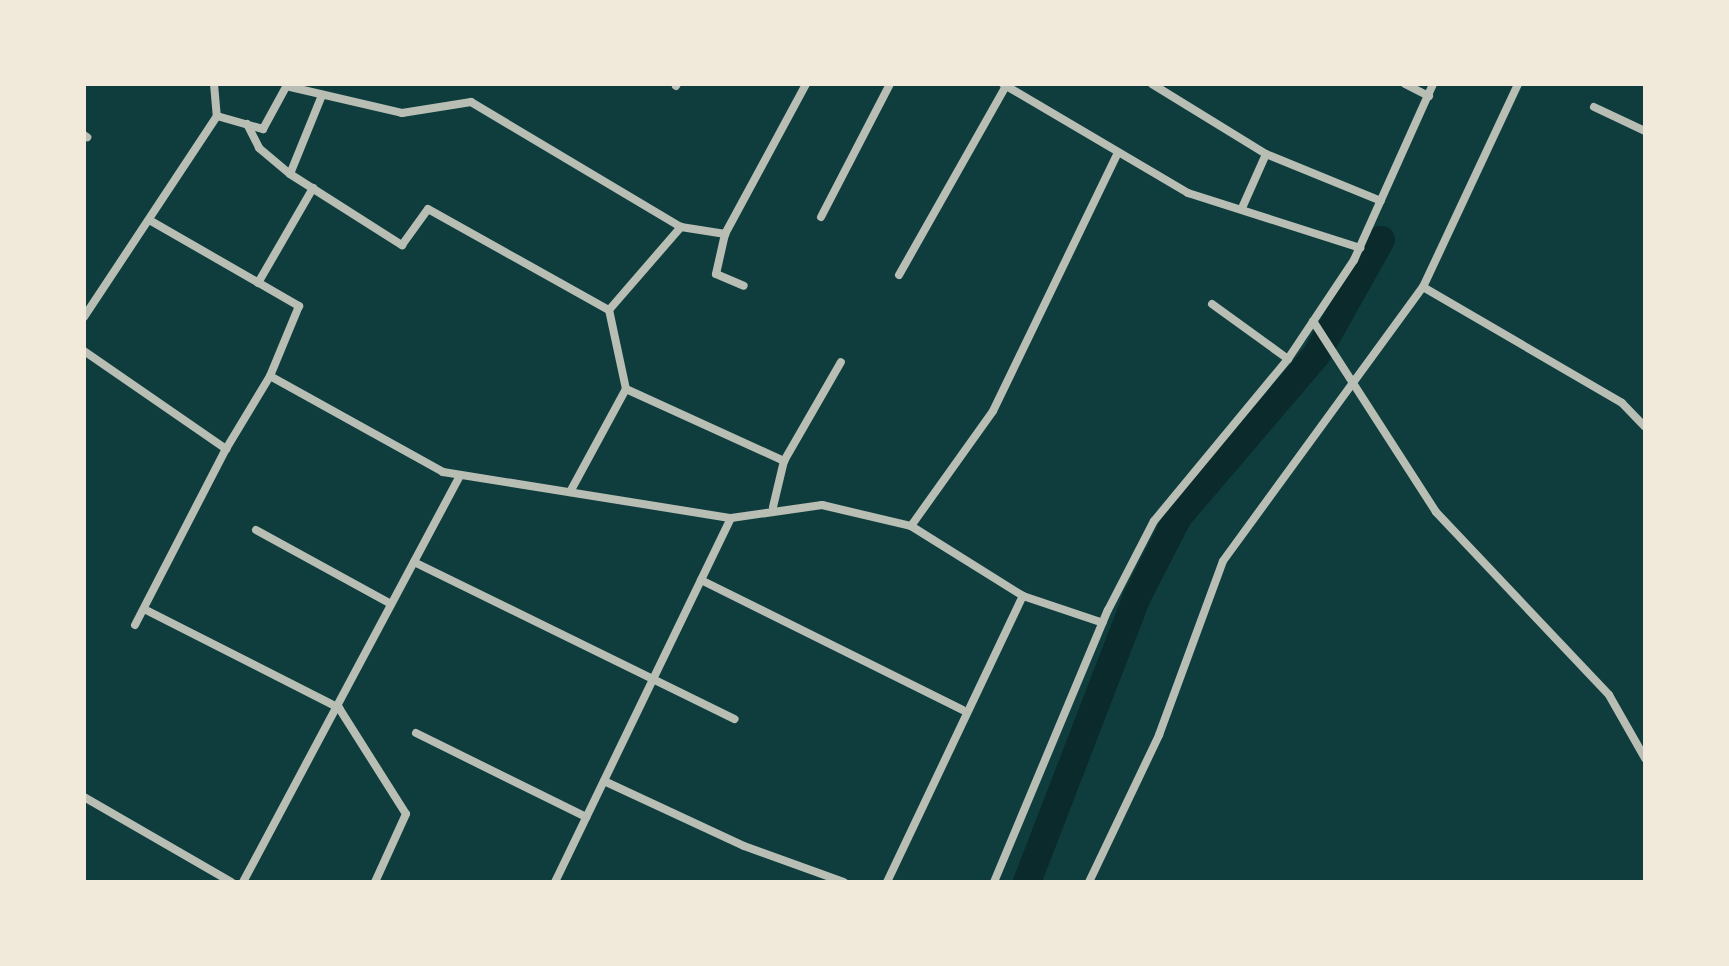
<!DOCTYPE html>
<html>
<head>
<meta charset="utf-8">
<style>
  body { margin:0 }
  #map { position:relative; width:1729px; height:966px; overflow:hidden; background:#0f3d3e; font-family:"Roboto Condensed",sans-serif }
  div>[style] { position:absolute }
  .river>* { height:28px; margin:-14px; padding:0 14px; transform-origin:14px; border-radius:14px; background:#0a2a2b }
  .minor>* { height:8px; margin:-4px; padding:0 4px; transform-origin:4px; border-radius:4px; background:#b8beb3 }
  span { translate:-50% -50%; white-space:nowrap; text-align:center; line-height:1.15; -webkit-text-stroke:7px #f1e9da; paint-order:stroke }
  .frame { position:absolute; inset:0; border:86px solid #f1e9da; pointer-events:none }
</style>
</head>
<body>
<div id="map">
  <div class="river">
    <i style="left:1027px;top:882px;width:303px;rotate:-68.9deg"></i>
    <i style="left:1136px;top:599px;width:92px;rotate:-62.9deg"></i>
    <i style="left:1178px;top:517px;width:214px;rotate:-49.5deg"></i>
    <i style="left:1317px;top:354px;width:131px;rotate:-60.7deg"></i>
  </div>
  <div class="minor">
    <i style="left:214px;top:84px;width:32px;rotate:85deg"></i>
    <i style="left:1003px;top:84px;width:215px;rotate:30.5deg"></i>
    <i style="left:1188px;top:193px;width:181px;rotate:17.7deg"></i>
    <i style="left:1152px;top:84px;width:134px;rotate:31.6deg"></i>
    <i style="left:1266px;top:154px;width:124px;rotate:22.2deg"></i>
    <i style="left:1405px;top:84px;width:27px;rotate:27deg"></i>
    <i style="left:286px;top:86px;width:119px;rotate:13.1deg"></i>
    <i style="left:402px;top:113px;width:70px;rotate:-9.1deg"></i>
    <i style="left:471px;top:102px;width:244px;rotate:30.8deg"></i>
    <i style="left:676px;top:86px;width:2px;rotate:-63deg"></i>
    <i style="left:1594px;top:107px;width:56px;rotate:25.2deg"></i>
    <i style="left:247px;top:124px;width:27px;rotate:63deg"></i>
    <i style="left:259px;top:148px;width:40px;rotate:40deg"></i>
    <i style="left:290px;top:174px;width:133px;rotate:32.4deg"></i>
    <i style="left:402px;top:245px;width:44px;rotate:-54.2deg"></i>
    <i style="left:428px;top:209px;width:207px;rotate:29.2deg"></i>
    <i style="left:84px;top:135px;width:4px;rotate:34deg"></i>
    <i style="left:290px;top:174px;width:85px;rotate:-67.9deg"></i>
    <i style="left:1242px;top:208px;width:59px;rotate:-66deg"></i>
    <i style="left:821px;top:217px;width:150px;rotate:-62.6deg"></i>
    <i style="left:151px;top:221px;width:171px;rotate:29.9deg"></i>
    <i style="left:299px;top:306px;width:76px;rotate:112.5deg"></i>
    <i style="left:270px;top:376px;width:198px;rotate:29deg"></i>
    <i style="left:443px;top:472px;width:292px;rotate:9.1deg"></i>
    <i style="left:731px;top:518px;width:92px;rotate:-8.1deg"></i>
    <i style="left:822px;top:505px;width:91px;rotate:13.3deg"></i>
    <i style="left:911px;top:526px;width:132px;rotate:32deg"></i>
    <i style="left:1023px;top:596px;width:84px;rotate:18.6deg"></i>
    <i style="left:725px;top:234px;width:41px;rotate:102.7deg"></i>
    <i style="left:716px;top:274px;width:30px;rotate:23deg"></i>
    <i style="left:899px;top:275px;width:217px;rotate:-60.5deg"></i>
    <i style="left:258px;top:283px;width:110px;rotate:-59.9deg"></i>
    <i style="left:1423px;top:287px;width:230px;rotate:30.2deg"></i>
    <i style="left:1622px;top:403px;width:33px;rotate:46deg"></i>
    <i style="left:1212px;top:304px;width:94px;rotate:35.9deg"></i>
    <i style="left:84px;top:317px;width:241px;rotate:-56.5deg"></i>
    <i style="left:217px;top:116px;width:48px;rotate:15.8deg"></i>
    <i style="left:263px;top:129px;width:50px;rotate:-61.4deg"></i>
    <i style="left:1313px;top:321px;width:227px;rotate:57.2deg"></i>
    <i style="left:1436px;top:512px;width:252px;rotate:46.6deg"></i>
    <i style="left:1609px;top:695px;width:73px;rotate:60.3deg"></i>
    <i style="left:84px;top:351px;width:173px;rotate:34.6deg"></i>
    <i style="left:226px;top:449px;width:85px;rotate:-58.9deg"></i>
    <i style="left:626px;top:389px;width:81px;rotate:-102.1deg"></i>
    <i style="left:609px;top:310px;width:110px;rotate:-49.1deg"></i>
    <i style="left:681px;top:227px;width:45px;rotate:9deg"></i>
    <i style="left:725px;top:234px;width:170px;rotate:-61.6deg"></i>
    <i style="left:626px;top:389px;width:174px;rotate:24.5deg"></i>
    <i style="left:570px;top:492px;width:117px;rotate:-61.5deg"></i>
    <i style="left:773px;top:507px;width:47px;rotate:-76.6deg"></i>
    <i style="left:784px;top:461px;width:114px;rotate:-60.1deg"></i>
    <i style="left:911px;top:526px;width:141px;rotate:-54.5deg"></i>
    <i style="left:993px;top:411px;width:283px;rotate:-64.2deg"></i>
    <i style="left:256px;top:530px;width:154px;rotate:28.7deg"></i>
    <i style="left:414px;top:562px;width:357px;rotate:26.1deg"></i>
    <i style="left:701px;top:580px;width:292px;rotate:26.4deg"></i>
    <i style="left:144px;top:609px;width:219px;rotate:26.9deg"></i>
    <i style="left:339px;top:708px;width:125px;rotate:57.7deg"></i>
    <i style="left:406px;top:814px;width:75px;rotate:114.5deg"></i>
    <i style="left:135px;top:625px;width:198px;rotate:-62.7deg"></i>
    <i style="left:416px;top:733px;width:190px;rotate:26.3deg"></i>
    <i style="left:604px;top:781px;width:154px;rotate:24.9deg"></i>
    <i style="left:744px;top:846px;width:106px;rotate:19.8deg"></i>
    <i style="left:84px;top:797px;width:170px;rotate:30deg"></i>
    <i style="left:243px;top:882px;width:461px;rotate:-61.9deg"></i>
    <i style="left:555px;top:882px;width:404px;rotate:-64.2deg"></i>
    <i style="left:887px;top:882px;width:317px;rotate:-64.6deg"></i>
    <i style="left:994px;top:882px;width:295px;rotate:-67.3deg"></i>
    <i style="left:1108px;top:610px;width:100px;rotate:-62.7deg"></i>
    <i style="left:1154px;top:521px;width:210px;rotate:-50.4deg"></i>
    <i style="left:1288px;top:359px;width:119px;rotate:-56.3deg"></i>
    <i style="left:1354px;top:260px;width:193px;rotate:-65.8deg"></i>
    <i style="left:1089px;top:882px;width:163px;rotate:-64.5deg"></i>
    <i style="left:1159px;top:735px;width:185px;rotate:-69.8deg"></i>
    <i style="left:1223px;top:561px;width:339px;rotate:-53.9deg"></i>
    <i style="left:1423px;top:287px;width:224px;rotate:-64.9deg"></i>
  </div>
  <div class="frame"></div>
</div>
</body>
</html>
